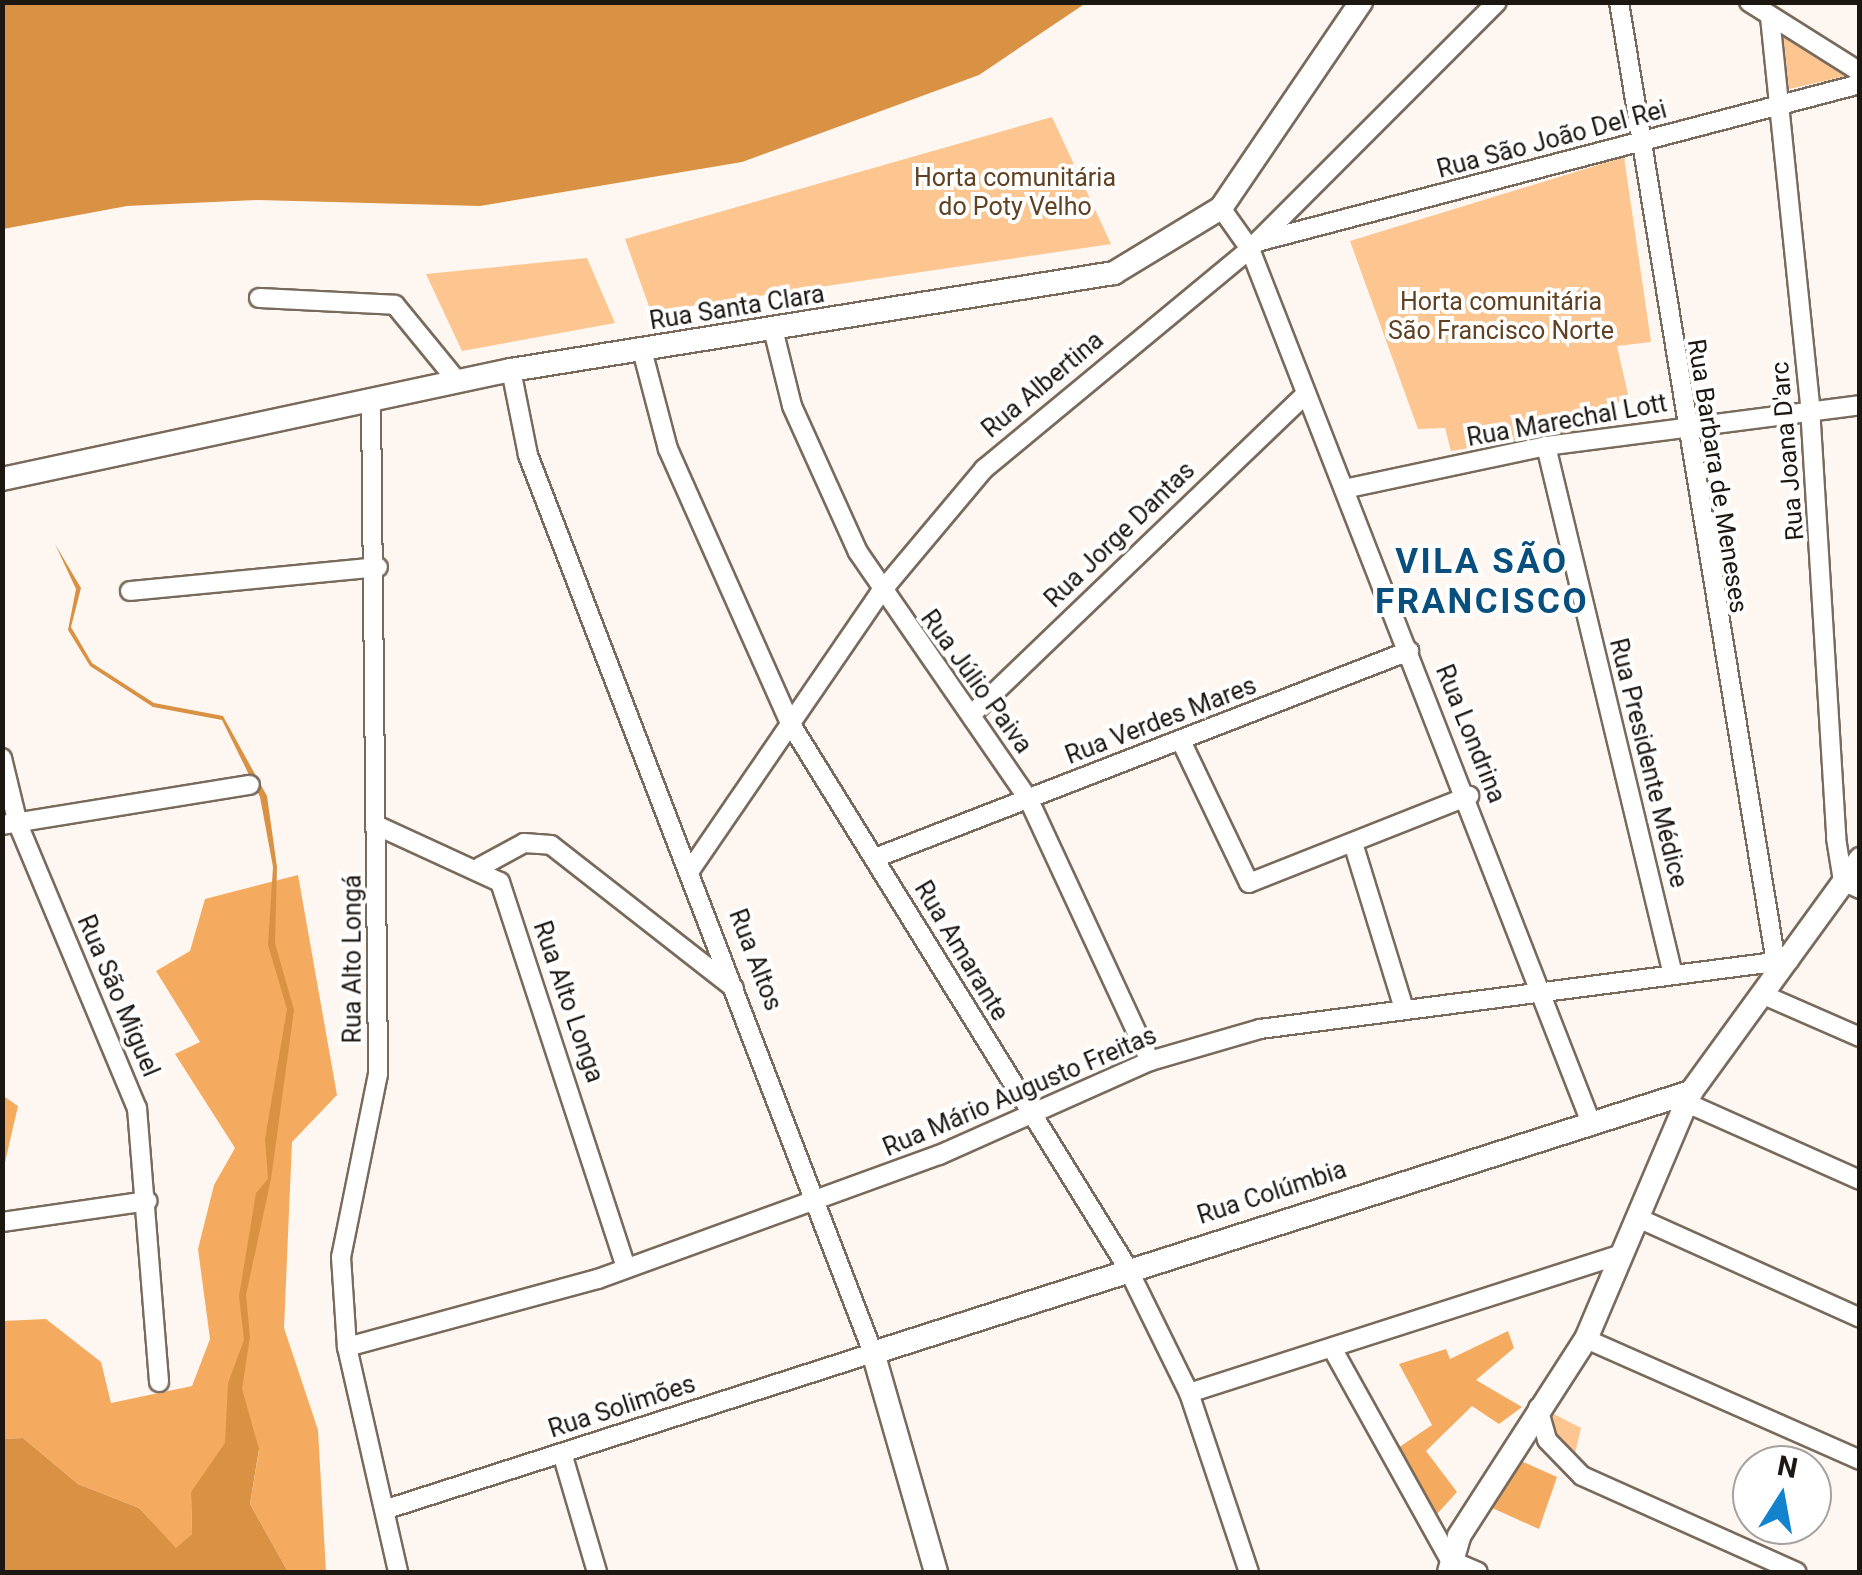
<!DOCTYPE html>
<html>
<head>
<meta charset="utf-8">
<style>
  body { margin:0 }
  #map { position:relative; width:1862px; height:1575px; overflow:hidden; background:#fef7f1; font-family:Roboto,sans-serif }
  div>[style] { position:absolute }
  .green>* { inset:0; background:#fdc58f }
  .forest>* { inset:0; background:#f5ab5f }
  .water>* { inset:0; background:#d99144 }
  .roads { filter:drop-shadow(2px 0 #786a5c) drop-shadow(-2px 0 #786a5c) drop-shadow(0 2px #786a5c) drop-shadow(0 -2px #786a5c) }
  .street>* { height:18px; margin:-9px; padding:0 9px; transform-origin:9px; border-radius:9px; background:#fff }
  .secondary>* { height:22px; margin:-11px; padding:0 11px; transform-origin:11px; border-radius:11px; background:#fff }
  span { translate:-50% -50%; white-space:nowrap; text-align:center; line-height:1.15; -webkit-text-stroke:8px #fff; paint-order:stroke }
  .street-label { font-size:25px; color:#1d1712 }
  .park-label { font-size:25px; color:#604222 }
  .district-label { font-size:35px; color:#084f7d; font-weight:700; letter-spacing:2.5px }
  .frame { position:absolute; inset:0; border:5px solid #1d1712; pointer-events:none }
  .north { position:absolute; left:1732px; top:1445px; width:100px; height:100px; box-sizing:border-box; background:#fff; border:2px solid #a5a2a0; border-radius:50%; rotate:11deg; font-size:28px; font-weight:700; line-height:40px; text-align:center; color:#1d1712 }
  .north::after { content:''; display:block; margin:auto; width:35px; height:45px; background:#1383cd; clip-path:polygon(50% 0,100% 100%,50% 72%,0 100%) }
</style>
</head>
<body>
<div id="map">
  <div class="green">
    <i style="clip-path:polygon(1783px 33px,1856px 74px,1789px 89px)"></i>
    <i style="clip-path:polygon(1052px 117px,1111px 244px,651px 312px,625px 239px)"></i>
    <i style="clip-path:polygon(1624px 157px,1651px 342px,1617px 346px,1629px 399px,1607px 405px,1615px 424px,1451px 451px,1445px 428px,1418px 429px,1350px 241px)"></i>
    <i style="clip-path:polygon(587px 258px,615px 323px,462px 351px,426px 274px)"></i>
    <i style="clip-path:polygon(1550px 1412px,1581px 1428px,1573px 1462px,1551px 1437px)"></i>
  </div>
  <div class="forest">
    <i style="clip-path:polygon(298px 875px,337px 1095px,292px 1142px,284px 1328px,318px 1430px,326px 1572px,288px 1572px,250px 1504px,259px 1450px,191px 1492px,192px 1534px,176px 1549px,139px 1508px,78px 1484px,23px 1438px,3px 1439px,3px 1321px,46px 1319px,101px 1362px,111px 1403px,192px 1386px,210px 1339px,198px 1249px,214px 1185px,235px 1148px,175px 1054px,200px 1042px,156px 971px,190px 951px,205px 899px)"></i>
    <i style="clip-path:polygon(2px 1095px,18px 1106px,3px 1171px,2px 1170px)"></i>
    <i style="clip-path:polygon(1508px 1331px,1514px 1348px,1476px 1380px,1522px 1407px,1499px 1424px,1472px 1406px,1426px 1451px,1457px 1492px,1437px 1514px,1398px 1448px,1432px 1425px,1399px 1364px,1446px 1349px,1450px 1359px)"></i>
    <i style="clip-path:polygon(1519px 1460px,1557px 1477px,1539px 1529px,1490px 1507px)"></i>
  </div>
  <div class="water">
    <i style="clip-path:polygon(3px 2px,1086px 2px,1086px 3px,979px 75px,742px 162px,480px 206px,258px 200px,127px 206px,3px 229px)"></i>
    <i style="clip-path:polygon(55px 544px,81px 588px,71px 627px,92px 663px,154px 703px,223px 716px,267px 796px,277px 867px,275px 943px,294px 1010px,271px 1179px,246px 1295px,250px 1337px,242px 1389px,259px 1449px,250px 1504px,288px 1572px,3px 1572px,2px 1439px,23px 1438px,78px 1484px,139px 1508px,176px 1548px,192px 1534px,191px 1492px,225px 1443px,228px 1383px,244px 1340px,239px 1296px,256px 1193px,268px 1179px,265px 1139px,287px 1009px,268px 945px,273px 867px,260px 797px,222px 720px,153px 707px,90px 666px,68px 630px,76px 589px)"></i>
  </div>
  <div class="roads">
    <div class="street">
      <i style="left:1619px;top:2px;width:968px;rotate:80.72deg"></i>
      <i style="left:1749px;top:2px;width:131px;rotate:32.2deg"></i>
      <i style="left:1770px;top:17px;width:392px;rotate:84.1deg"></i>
      <i style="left:1810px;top:407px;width:432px;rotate:86.5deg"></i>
      <i style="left:1836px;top:838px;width:44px;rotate:80.8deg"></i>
      <i style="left:1843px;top:881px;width:19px;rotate:25deg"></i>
      <i style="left:1221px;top:208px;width:50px;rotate:54.7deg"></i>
      <i style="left:1250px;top:249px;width:935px;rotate:68.68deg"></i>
      <i style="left:1257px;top:242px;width:623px;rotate:-14.68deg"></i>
      <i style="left:259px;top:298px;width:136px;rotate:2.9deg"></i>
      <i style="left:395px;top:305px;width:99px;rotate:50.7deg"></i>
      <i style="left:773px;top:329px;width:79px;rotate:76.1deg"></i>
      <i style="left:792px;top:406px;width:160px;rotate:65.7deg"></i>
      <i style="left:858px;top:552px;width:299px;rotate:55.4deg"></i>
      <i style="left:1028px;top:798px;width:290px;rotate:65.1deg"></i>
      <i style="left:642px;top:350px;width:102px;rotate:75.3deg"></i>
      <i style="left:668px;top:449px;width:300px;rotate:66deg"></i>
      <i style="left:790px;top:723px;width:640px;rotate:58.22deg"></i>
      <i style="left:1127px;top:1267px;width:140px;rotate:63.8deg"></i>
      <i style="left:1189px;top:1393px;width:189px;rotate:71.5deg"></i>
      <i style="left:371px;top:400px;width:674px;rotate:89.4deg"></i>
      <i style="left:378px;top:1074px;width:187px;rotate:101.4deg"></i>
      <i style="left:341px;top:1257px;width:90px;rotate:86.2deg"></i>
      <i style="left:347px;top:1347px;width:231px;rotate:77.2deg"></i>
      <i style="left:1546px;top:446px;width:544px;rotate:76.5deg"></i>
      <i style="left:1344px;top:489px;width:207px;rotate:-12deg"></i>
      <i style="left:1546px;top:446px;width:317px;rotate:-7.4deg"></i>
      <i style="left:130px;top:591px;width:249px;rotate:-5.5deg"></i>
      <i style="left:972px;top:714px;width:461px;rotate:-43.8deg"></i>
      <i style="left:1182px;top:743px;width:155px;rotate:64.4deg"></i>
      <i style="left:1249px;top:883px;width:237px;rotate:-21.6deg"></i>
      <i style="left:2px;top:758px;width:68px;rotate:76.4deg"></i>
      <i style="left:18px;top:824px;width:308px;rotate:67.3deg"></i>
      <i style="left:137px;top:1108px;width:275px;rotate:85.4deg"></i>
      <i style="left:2px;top:825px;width:251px;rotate:-9.2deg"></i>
      <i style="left:378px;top:826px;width:134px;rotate:24.7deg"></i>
      <i style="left:500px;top:882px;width:406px;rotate:71.9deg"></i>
      <i style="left:1353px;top:843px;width:174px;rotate:72.9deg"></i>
      <i style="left:875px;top:858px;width:573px;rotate:-21.19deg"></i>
      <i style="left:480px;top:867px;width:50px;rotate:-28.6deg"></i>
      <i style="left:524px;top:843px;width:27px;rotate:4deg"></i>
      <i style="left:551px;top:845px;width:232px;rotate:38deg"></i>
      <i style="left:691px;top:869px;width:335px;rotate:-55.6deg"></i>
      <i style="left:880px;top:593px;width:162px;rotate:-50deg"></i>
      <i style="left:984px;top:469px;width:345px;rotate:-39.6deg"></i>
      <i style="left:1250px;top:249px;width:349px;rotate:-45deg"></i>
      <i style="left:1764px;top:995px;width:105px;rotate:23.6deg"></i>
      <i style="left:1687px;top:1103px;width:189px;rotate:24deg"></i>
      <i style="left:1638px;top:1218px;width:243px;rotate:24.2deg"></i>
      <i style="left:2px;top:1222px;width:147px;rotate:-8.2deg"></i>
      <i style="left:1586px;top:1339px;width:300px;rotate:23.8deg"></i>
      <i style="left:347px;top:1347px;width:260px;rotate:-15.2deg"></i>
      <i style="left:598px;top:1279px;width:363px;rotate:-20deg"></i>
      <i style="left:939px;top:1155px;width:231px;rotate:-24deg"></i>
      <i style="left:1150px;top:1061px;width:115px;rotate:-16.2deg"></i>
      <i style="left:1260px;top:1029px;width:534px;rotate:-7.42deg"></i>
      <i style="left:1332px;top:1348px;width:243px;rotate:60.9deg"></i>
      <i style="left:1450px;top:1560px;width:30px;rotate:23deg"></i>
      <i style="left:1189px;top:1393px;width:456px;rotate:-17.8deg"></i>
      <i style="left:1538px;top:1408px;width:33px;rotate:74deg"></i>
      <i style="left:1547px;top:1440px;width:50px;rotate:45.8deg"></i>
      <i style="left:1582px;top:1476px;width:235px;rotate:24.1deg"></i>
      <i style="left:562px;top:1453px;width:124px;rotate:73.6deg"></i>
      <i style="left:387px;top:1509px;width:510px;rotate:-17.8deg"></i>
      <i style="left:873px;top:1353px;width:962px;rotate:-111.02deg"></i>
      <i style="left:528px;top:455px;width:87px;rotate:-101.3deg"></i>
    </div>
    <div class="secondary">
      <i style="left:2px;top:479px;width:521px;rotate:-12.09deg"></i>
      <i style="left:511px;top:370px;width:611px;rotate:-9.14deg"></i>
      <i style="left:1114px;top:273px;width:125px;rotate:-31.3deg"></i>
      <i style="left:1221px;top:208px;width:249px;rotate:-55.8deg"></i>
      <i style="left:936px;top:1572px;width:228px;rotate:-106deg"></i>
      <i style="left:873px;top:1353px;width:859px;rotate:-17.7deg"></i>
      <i style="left:1691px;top:1092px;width:288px;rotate:-54deg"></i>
      <i style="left:1449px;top:1572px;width:37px;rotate:-74deg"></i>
      <i style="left:1459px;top:1536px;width:234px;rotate:-57.2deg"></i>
      <i style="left:1586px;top:1339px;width:268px;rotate:-67deg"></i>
    </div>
  </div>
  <div class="street-label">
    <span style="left:1552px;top:140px;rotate:-15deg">Rua São João Del Rei</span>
    <span style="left:737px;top:308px;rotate:-9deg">Rua Santa Clara</span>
    <span style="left:1043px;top:385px;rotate:-40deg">Rua Albertina</span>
    <span style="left:1567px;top:421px;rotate:-10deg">Rua Marechal Lott</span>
    <span style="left:1788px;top:451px;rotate:-95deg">Rua Joana D'arc</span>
    <span style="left:1717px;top:476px;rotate:81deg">Rua Barbara de Meneses</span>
    <span style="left:1120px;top:535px;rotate:-44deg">Rua Jorge Dantas</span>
    <span style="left:976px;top:682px;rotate:54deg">Rua Júlio Paiva</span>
    <span style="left:1161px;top:721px;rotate:-21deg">Rua Verdes Mares</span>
    <span style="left:1470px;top:734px;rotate:68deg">Rua Londrina</span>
    <span style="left:1648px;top:763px;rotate:76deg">Rua Presidente Médice</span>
    <span style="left:961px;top:951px;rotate:59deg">Rua Amarante</span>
    <span style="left:353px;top:959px;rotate:-90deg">Rua Alto Longá</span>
    <span style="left:755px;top:960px;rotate:69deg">Rua Altos</span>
    <span style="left:118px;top:996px;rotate:67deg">Rua São Miguel</span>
    <span style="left:568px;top:1002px;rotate:71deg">Rua Alto Longa</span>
    <span style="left:1020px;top:1092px;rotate:-23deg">Rua Mário Augusto Freitas</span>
    <span style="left:1272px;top:1193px;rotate:-18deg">Rua Colúmbia</span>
    <span style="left:622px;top:1407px;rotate:-18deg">Rua Solimões</span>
  </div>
  <div class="park-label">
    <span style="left:1015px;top:193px">Horta comunitária<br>do Poty Velho</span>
    <span style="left:1501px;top:317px">Horta comunitária<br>São Francisco Norte</span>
  </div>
  <div class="district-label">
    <span style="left:1482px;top:582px">VILA SÃO<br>FRANCISCO</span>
  </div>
  <div class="frame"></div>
  <div class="north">N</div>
</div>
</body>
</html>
